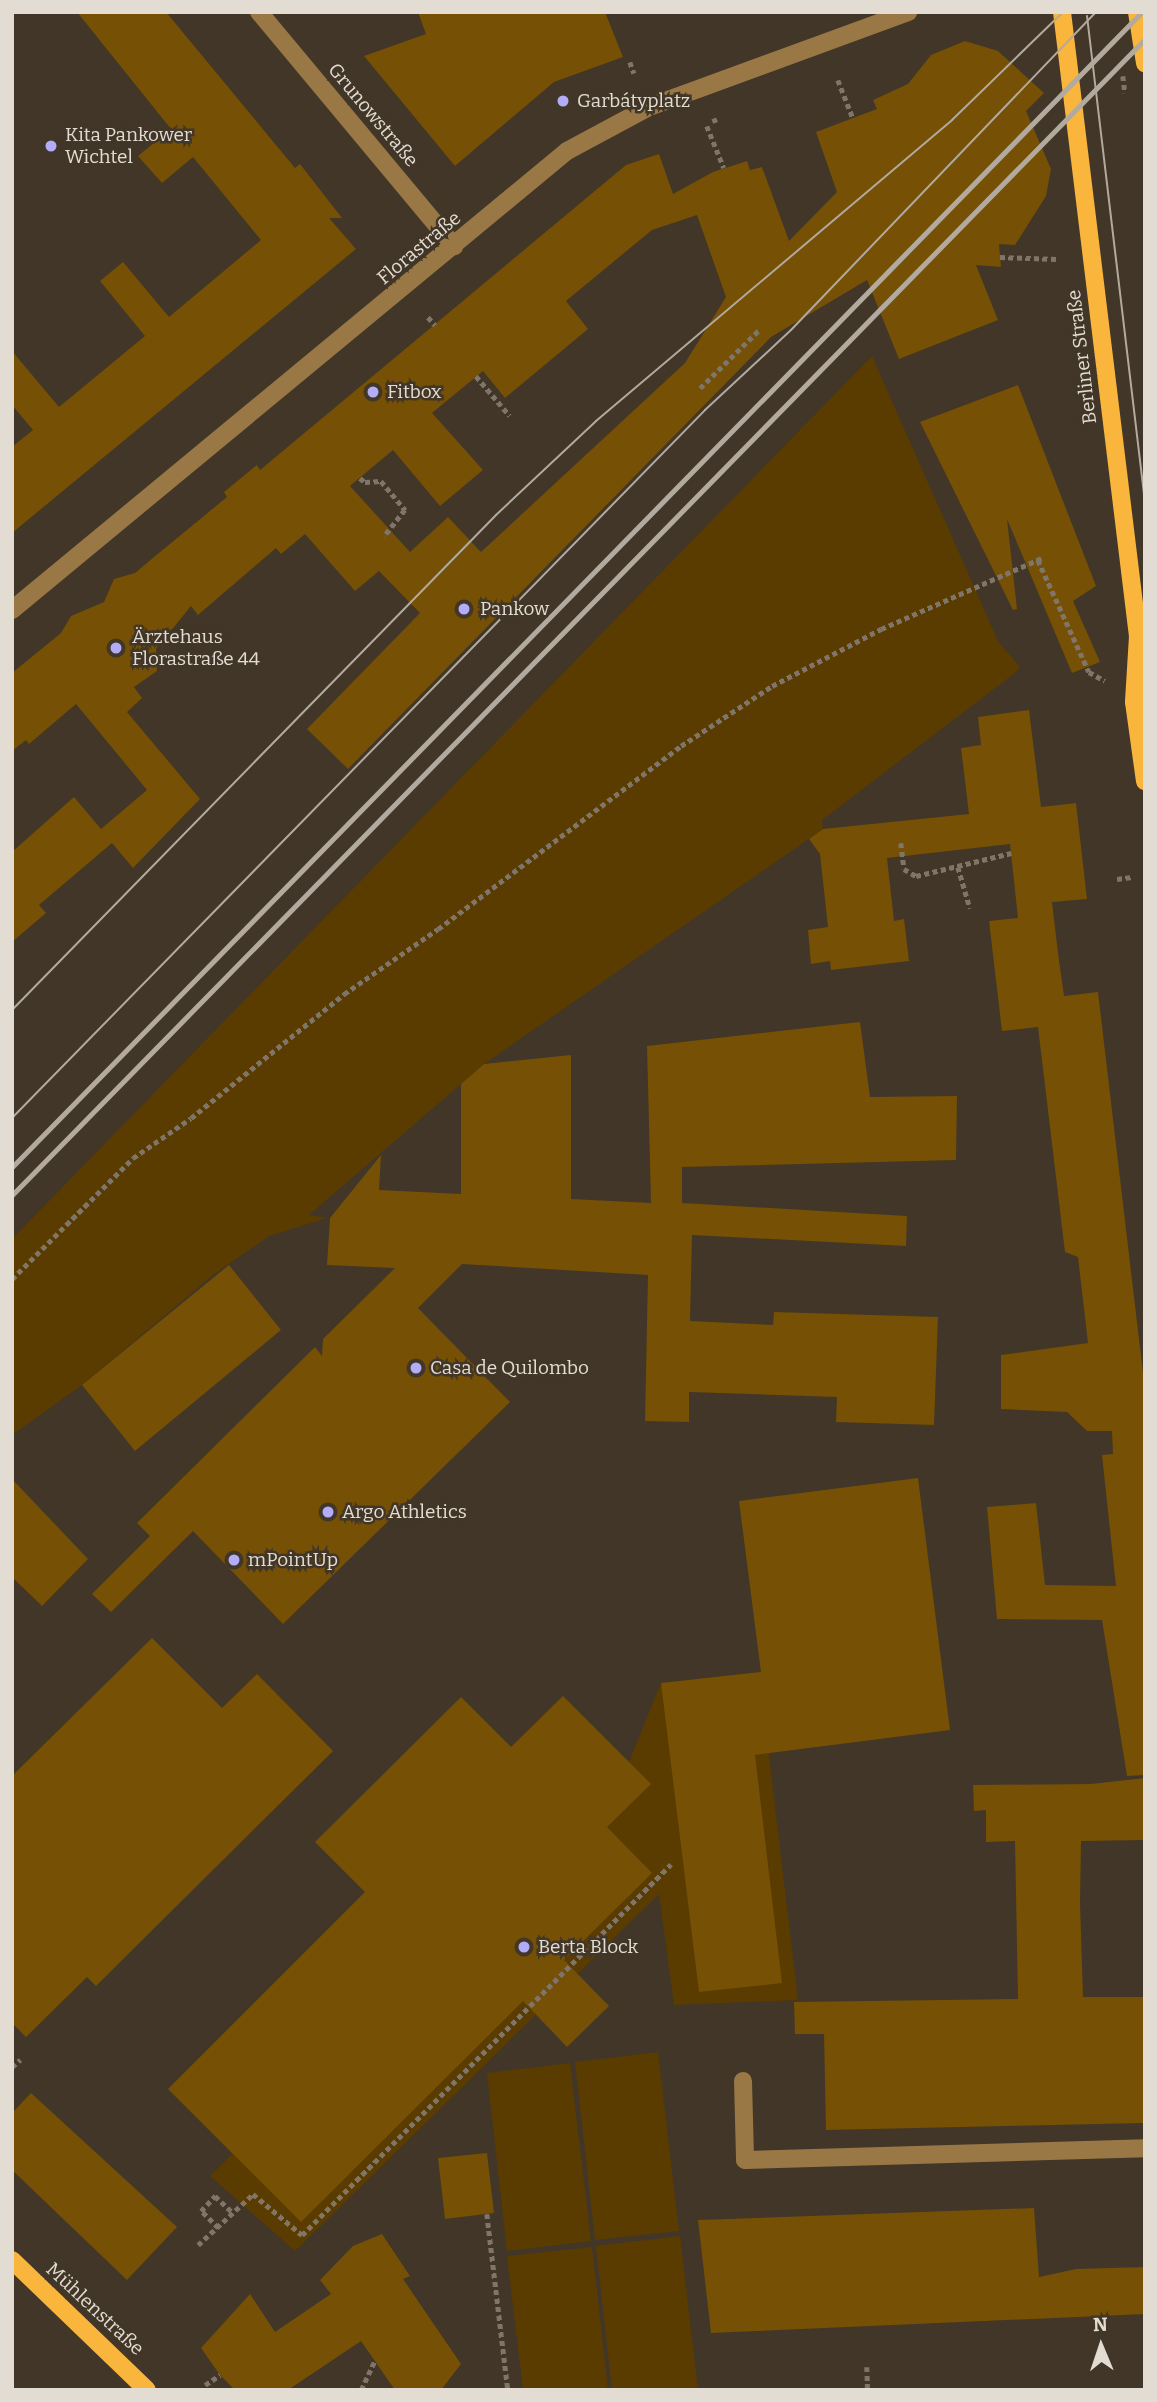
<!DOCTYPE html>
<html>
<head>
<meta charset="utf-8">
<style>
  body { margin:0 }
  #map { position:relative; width:1157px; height:2402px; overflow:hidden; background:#413627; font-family:Bitter,serif }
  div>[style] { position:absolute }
  .green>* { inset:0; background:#5a3c00 }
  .building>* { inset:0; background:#755005 }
  .path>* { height:4.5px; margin-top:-2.25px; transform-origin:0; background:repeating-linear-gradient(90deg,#7f7669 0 5px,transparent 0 8.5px) }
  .minor>* { height:18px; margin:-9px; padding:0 9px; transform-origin:9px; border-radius:9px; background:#997845 }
  .major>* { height:18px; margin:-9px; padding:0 9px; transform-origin:9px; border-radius:9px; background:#f9b53c }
  .tram>* { height:2px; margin:-1px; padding:0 1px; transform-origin:1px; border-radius:1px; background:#b2aa9f }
  .rail>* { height:5px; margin:-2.5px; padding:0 2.5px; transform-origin:2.5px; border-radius:2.5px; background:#b2aa9f }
  .dots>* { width:19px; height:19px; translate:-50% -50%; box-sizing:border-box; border:4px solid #413627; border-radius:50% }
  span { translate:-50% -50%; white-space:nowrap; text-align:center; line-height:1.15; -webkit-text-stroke:5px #413627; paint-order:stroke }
  .poi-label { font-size:19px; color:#e2dcd2 }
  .left { translate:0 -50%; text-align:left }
  .street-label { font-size:19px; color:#e2dcd2 }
  .frame { position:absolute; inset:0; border:14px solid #e2dcd2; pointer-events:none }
  .north { position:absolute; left:1066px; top:2311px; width:70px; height:70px; -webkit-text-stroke:5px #413627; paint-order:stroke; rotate:358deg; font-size:19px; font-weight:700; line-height:28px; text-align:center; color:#e2dcd2 }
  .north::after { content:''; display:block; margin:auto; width:24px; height:32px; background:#e2dcd2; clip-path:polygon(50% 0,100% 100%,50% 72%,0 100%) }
</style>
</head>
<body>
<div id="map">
  <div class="green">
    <i style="clip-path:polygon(872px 356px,998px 641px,1020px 667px,1015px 673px,822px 820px,823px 829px,484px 1064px,309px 1215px,327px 1218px,269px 1236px,213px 1275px,82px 1385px,12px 1435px,12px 1239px)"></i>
    <i style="clip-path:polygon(759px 1672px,798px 2000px,674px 2005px,659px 1894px,295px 2251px,210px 2176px,629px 1762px,661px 1683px)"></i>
    <i style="clip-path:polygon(658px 2052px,679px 2231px,595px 2240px,575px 2062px)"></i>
    <i style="clip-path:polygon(570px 2063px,591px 2241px,507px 2251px,487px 2073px)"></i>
    <i style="clip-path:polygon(680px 2236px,698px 2390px,612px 2390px,596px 2246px)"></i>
    <i style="clip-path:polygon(592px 2247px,608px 2390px,523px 2390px,507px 2256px)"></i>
  </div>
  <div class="building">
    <i style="clip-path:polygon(77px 12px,166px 12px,295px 168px,300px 164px,342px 218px,329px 218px,356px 249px,12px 533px,12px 447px,33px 430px,12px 405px,12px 351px,59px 407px,145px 336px,100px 281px,123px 262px,169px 317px,261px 240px,193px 157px,162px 183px,138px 156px,171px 129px)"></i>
    <i style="clip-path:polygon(418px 12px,605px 12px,623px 57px,554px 82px,455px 166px,364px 56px,426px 34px)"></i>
    <i style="clip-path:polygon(evenodd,965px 41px,998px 51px,1044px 93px,1026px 111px,1051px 169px,1046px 196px,1015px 245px,999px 244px,1001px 267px,976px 265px,998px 320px,899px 359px,867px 280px,771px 337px,348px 769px,307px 729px,420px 613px,379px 571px,355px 591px,305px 534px,281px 554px,276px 548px,198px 615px,191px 606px,156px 649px,157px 671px,134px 687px,142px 698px,127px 712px,200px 799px,133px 868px,112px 843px,39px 905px,46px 913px,12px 942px,12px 852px,74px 797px,101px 829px,147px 790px,76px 704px,29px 744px,26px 740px,12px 751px,12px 673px,61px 633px,71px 616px,104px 602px,114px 579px,135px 573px,148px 562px,227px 497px,224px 492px,257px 465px,260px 470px,626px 165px,659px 154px,673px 194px,713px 172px,747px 161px,750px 170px,762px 167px,789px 241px,837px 192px,816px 132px,877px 109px,873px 100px,908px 84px,931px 55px,965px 41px,697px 215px,726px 297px,685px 363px,481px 552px,448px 517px,410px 552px,350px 486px,393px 450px,440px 506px,483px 470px,432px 413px,483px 371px,505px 398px,588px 329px,566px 301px,652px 230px,697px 215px)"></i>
    <i style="clip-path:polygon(1018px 385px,1096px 586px,1073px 601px,1100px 662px,1072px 673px,1007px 519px,1017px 609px,1013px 610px,920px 422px)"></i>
    <i style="clip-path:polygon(1029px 710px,1041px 807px,1076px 803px,1087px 899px,1052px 902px,1058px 953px,1064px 996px,1098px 992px,1145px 1390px,1145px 1775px,1127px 1776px,1102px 1620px,997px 1619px,987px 1507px,1036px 1503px,1045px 1585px,1116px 1586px,1102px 1455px,1113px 1454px,1112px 1431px,1087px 1431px,1067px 1412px,1001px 1409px,1001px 1355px,1088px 1343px,1078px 1257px,1065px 1252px,1038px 1027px,1002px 1031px,989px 921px,1018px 918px,1010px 844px,887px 858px,894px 921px,904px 919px,909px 961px,831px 970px,830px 961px,811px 964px,808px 930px,828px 927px,820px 854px,809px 839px,823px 829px,969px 814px,961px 748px,981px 745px,978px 717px)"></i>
    <i style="clip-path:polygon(860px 1022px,870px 1097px,957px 1096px,956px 1160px,682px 1167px,682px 1203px,907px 1216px,906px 1246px,692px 1235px,690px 1321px,773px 1325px,774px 1312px,938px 1317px,934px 1425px,836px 1422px,837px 1397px,689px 1392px,689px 1422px,645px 1421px,648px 1275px,462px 1264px,418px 1308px,510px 1402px,283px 1624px,193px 1531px,111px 1612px,92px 1594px,150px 1536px,137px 1523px,315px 1347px,322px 1356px,323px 1339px,395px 1268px,327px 1265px,330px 1218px,381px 1155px,379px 1190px,461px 1194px,461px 1084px,484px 1064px,571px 1055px,571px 1199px,651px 1203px,647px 1046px)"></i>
    <i style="clip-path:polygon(229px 1265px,281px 1330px,135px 1451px,82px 1385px)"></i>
    <i style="clip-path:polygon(918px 1478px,950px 1730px,755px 1755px,782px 1983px,699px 1992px,661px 1683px,761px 1672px,739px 1501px)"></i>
    <i style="clip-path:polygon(12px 1479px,88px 1559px,42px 1606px,12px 1577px)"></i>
    <i style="clip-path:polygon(152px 1638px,222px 1708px,257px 1674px,333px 1751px,96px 1986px,87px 1977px,26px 2037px,12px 2023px,12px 1776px)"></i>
    <i style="clip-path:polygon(563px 1696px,651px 1784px,607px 1827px,652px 1873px,564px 1960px,609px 2006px,567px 2047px,523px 2001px,301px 2222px,168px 2089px,365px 1892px,315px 1842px,461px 1697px,511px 1747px)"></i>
    <i style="clip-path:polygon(1145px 1778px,1145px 1840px,1081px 1841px,1080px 1903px,1083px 1997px,1145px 1997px,1145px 2123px,826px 2130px,824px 2034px,795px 2034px,794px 2002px,1018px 1999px,1015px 1841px,986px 1842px,986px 1810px,974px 1811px,973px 1785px,1091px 1784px)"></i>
    <i style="clip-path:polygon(31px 2093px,177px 2227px,127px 2280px,12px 2170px,12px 2113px)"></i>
    <i style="clip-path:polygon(487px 2153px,494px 2213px,445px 2219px,438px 2158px)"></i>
    <i style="clip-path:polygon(1034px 2208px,1039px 2277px,1076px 2269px,1145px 2267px,1145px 2314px,711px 2333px,698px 2220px)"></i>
    <i style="clip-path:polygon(382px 2234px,410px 2276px,403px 2279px,461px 2364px,441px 2390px,395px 2390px,361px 2341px,288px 2390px,235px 2390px,220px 2375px,201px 2348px,250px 2294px,275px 2332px,331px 2294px,320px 2280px,353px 2246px)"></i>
  </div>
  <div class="path">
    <i style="left:630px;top:62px;width:12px;rotate:70deg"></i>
    <i style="left:1123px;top:76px;width:17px;rotate:83deg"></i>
    <i style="left:838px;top:80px;width:41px;rotate:68.5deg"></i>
    <i style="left:714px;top:118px;width:5px;rotate:68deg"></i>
    <i style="left:707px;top:126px;width:45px;rotate:68deg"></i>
    <i style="left:1000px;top:257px;width:56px;rotate:2deg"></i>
    <i style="left:428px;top:317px;width:11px;rotate:49deg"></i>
    <i style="left:476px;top:376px;width:52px;rotate:49.6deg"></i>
    <i style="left:700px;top:388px;width:83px;rotate:-44.5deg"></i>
    <i style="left:360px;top:478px;width:6px;rotate:39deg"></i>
    <i style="left:365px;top:482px;width:16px;rotate:-4deg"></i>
    <i style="left:381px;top:481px;width:38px;rotate:50deg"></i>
    <i style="left:405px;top:510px;width:34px;rotate:128deg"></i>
    <i style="left:1038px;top:560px;width:123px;rotate:65.5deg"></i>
    <i style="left:1089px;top:672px;width:18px;rotate:29deg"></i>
    <i style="left:901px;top:843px;width:26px;rotate:83deg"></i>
    <i style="left:904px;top:869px;width:14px;rotate:30deg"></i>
    <i style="left:916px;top:876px;width:98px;rotate:-13.6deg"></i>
    <i style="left:958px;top:867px;width:43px;rotate:73.7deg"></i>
    <i style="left:1117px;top:879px;width:15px;rotate:-8deg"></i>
    <i style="left:12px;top:1279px;width:171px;rotate:-45deg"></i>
    <i style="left:133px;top:1158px;width:70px;rotate:-34.6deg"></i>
    <i style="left:191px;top:1118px;width:197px;rotate:-39deg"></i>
    <i style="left:344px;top:994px;width:114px;rotate:-34.7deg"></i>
    <i style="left:438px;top:929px;width:304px;rotate:-37deg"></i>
    <i style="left:681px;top:746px;width:109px;rotate:-33.4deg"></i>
    <i style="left:772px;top:686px;width:123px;rotate:-27.6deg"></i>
    <i style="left:881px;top:629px;width:178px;rotate:-23.8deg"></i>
    <i style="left:12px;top:2067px;width:11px;rotate:-41deg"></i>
    <i style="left:487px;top:2214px;width:177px;rotate:83.2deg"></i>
    <i style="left:218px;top:2228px;width:24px;rotate:-135deg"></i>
    <i style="left:201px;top:2211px;width:21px;rotate:-47deg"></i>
    <i style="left:215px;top:2196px;width:25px;rotate:43deg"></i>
    <i style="left:198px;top:2245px;width:75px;rotate:-42.8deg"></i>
    <i style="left:253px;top:2194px;width:64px;rotate:39.9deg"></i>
    <i style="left:302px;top:2235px;width:523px;rotate:-45.15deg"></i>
    <i style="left:867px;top:2367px;width:23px;rotate:88deg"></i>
    <i style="left:205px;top:2385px;width:18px;rotate:-34deg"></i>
    <i style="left:361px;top:2390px;width:33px;rotate:-65deg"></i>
  </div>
  <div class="minor">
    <i style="left:259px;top:12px;width:305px;rotate:50.2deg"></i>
    <i style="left:12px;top:610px;width:720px;rotate:-39.59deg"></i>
    <i style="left:567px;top:151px;width:93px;rotate:-28.2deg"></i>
    <i style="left:649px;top:107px;width:276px;rotate:-20.1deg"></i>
    <i style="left:743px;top:2081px;width:79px;rotate:88.5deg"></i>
    <i style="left:745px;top:2160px;width:400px;rotate:-1.7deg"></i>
  </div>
  <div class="major">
    <i style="left:1062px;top:12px;width:629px;rotate:83.06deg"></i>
    <i style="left:1138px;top:636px;width:66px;rotate:93.5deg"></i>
    <i style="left:1134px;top:702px;width:80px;rotate:82.1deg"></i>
    <i style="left:1137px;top:12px;width:52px;rotate:81.1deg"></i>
    <i style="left:12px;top:2260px;width:187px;rotate:43.9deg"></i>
  </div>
  <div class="tram">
    <i style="left:1087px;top:16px;width:486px;rotate:83.2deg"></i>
    <i style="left:12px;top:1010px;width:692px;rotate:-45.64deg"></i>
    <i style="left:496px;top:515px;width:137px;rotate:-43.2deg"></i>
    <i style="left:596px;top:421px;width:466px;rotate:-40.2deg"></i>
    <i style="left:952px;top:120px;width:155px;rotate:-44.2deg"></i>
    <i style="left:12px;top:1118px;width:991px;rotate:-45.61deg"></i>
    <i style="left:705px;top:410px;width:117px;rotate:-42.9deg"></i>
    <i style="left:791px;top:330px;width:441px;rotate:-46.2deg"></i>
  </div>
  <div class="rail">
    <i style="left:12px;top:1167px;width:1616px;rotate:-45.63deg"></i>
    <i style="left:12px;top:1195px;width:1619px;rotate:-45.58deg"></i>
  </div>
  <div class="dots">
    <i style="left:563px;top:101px;background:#b3adf9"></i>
    <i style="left:51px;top:146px;background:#b3adf9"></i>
    <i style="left:373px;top:392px;background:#b3adf9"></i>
    <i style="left:464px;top:609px;background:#b3adf9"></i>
    <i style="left:116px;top:648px;background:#b3adf9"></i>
    <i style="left:416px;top:1368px;background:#b3adf9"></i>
    <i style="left:328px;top:1512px;background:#b3adf9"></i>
    <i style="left:234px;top:1560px;background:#b3adf9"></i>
    <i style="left:524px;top:1947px;background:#b3adf9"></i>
  </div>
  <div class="poi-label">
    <span class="left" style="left:577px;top:101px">Garbátyplatz</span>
    <span class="left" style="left:65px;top:146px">Kita Pankower<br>Wichtel</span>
    <span class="left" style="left:387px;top:392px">Fitbox</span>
    <span class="left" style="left:480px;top:609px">Pankow</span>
    <span class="left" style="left:132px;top:648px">Ärztehaus<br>Florastraße 44</span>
    <span class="left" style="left:430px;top:1368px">Casa de Quilombo</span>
    <span class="left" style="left:342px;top:1512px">Argo Athletics</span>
    <span class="left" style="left:248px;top:1560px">mPointUp</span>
    <span class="left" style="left:538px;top:1947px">Berta Block</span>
  </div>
  <div class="street-label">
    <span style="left:373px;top:115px;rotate:50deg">Grunowstraße</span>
    <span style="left:419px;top:248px;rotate:-40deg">Florastraße</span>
    <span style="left:1082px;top:357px;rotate:-97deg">Berliner Straße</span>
    <span style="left:95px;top:2309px;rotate:43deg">Mühlenstraße</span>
  </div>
  <div class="frame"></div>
  <div class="north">N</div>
</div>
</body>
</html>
